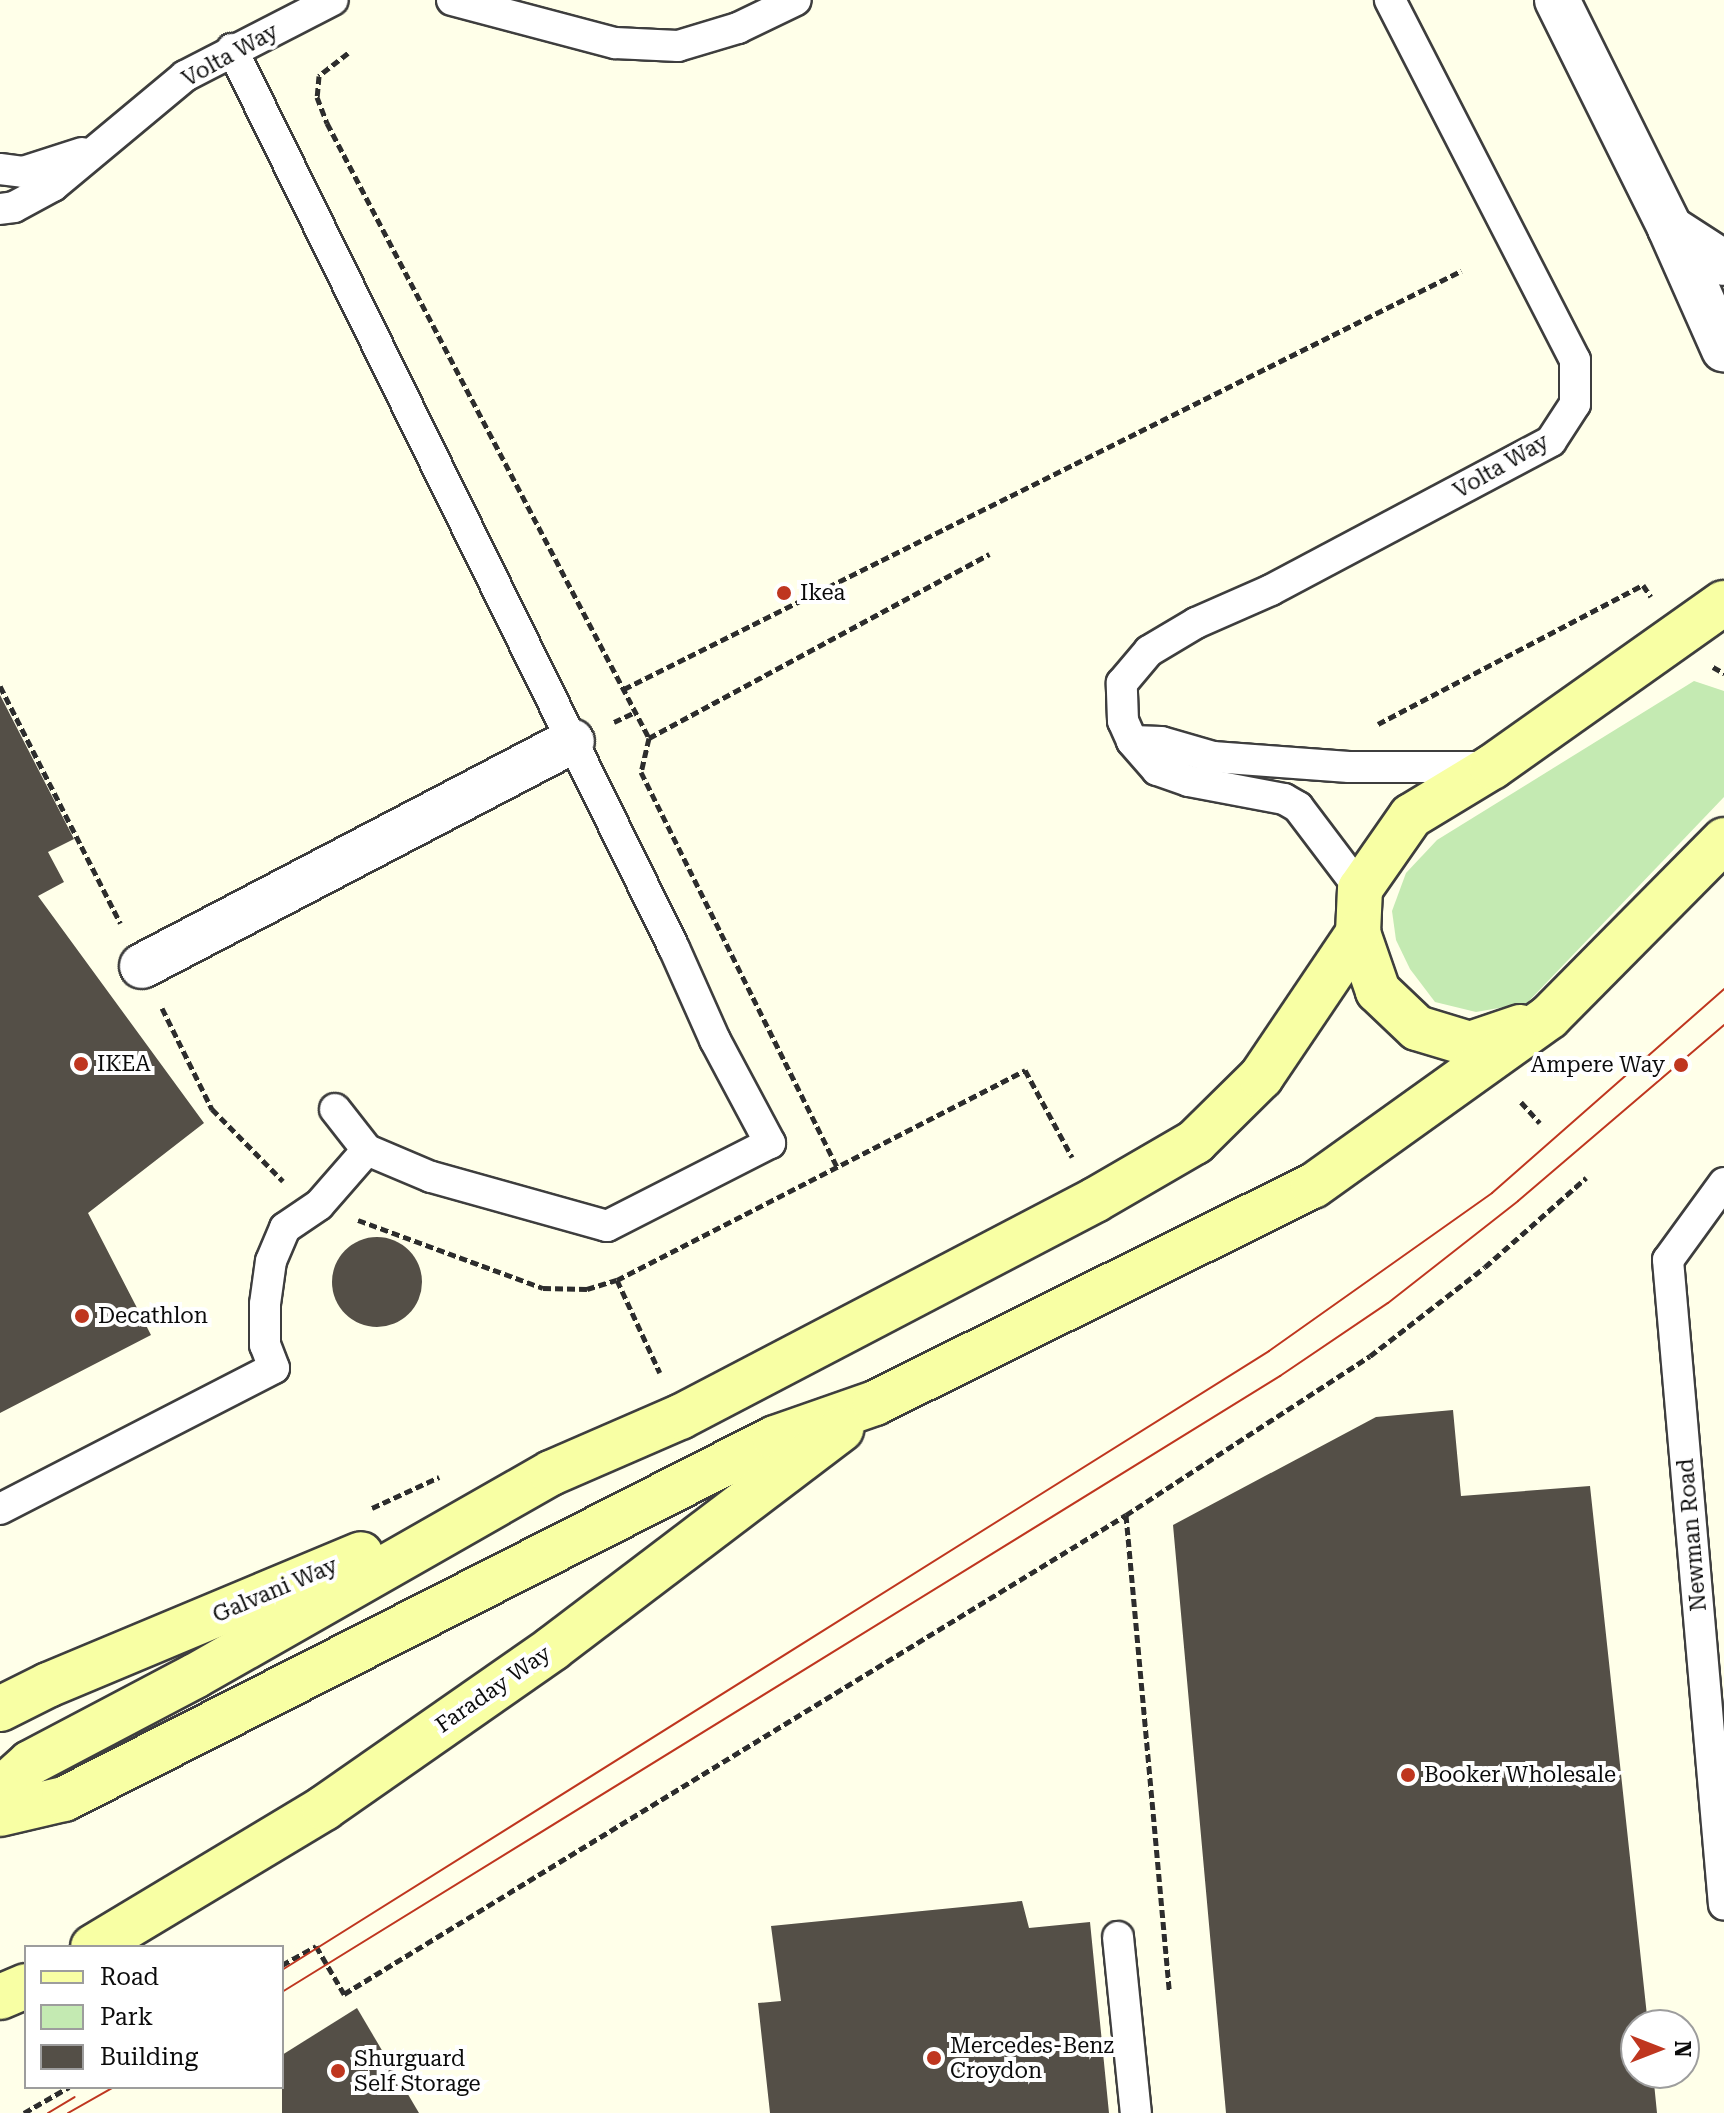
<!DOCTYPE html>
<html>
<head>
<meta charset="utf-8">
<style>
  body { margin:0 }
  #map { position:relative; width:1724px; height:2113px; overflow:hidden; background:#ffffe9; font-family:"Roboto Serif",serif }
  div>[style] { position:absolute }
  .green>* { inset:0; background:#c4eab2 }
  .building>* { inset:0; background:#544f47 }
  .round { border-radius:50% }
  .path>* { height:5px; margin-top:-2.5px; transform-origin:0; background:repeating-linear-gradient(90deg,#2d2d2d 0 8px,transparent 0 12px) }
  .roads { filter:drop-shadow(2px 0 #3e3e3e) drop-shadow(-2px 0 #3e3e3e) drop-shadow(0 2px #3e3e3e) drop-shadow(0 -2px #3e3e3e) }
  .lane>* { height:30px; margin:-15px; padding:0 15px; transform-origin:15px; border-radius:15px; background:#fff }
  .street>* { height:44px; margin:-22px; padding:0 22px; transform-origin:22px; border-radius:22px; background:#fff }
  .secondary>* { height:44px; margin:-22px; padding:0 22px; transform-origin:22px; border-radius:22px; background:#f8ffa4 }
  .tram>* { height:2px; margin:-1px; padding:0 1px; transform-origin:1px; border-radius:1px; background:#bf361f }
  .dots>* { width:22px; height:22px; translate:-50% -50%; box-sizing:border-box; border:4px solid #fff; border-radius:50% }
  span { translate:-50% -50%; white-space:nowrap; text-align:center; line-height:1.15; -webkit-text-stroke:8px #fff; paint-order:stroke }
  .street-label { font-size:22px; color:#0b0b0b }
  .poi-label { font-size:22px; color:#0b0b0b }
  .left { translate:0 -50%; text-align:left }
  .right { translate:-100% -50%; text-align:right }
  .legend { position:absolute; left:24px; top:1945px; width:260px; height:144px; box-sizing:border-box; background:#fff; border:2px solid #9d9d9d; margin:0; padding:10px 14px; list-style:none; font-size:24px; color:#0b0b0b }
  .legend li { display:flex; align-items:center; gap:16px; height:40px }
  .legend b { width:40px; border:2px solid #9d9d9d }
  .north { position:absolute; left:1620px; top:2009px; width:80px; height:80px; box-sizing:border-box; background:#fff; border:2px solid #9d9d9d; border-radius:50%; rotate:90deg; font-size:22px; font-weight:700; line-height:32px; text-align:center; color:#0b0b0b }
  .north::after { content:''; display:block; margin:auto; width:28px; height:36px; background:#bf361f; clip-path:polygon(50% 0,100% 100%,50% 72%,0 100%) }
</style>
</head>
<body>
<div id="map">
  <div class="green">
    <i style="clip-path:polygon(1694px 681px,1724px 691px,1724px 797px,1527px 1003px,1476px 1012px,1435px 1002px,1410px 969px,1396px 940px,1392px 911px,1406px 873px,1437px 840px)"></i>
  </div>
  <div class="building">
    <i style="clip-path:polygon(0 695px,74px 839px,48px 852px,64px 882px,38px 896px,204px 1123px,88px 1213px,151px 1335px,0 1413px)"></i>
    <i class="round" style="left:332px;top:1237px;width:90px;height:90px"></i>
    <i style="clip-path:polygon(1453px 1410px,1461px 1496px,1590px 1486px,1648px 2025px,1636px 2025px,1636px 2073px,1653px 2073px,1657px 2113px,1226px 2113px,1173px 1525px,1376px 1417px)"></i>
    <i style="clip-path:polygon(1022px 1901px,1029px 1928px,1090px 1922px,1109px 2113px,770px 2113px,758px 2003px,781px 2001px,771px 1926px)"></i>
    <i style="clip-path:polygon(357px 2008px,419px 2113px,282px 2113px,282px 2055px)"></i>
  </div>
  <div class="path">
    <i style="left:348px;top:53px;width:37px;rotate:142deg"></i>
    <i style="left:319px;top:76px;width:21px;rotate:95deg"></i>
    <i style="left:317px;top:97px;width:28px;rotate:69deg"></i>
    <i style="left:327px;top:123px;width:694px;rotate:62.36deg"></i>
    <i style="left:649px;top:738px;width:35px;rotate:103deg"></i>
    <i style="left:641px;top:772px;width:441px;rotate:63.6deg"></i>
    <i style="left:1713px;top:667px;width:13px;rotate:29deg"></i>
    <i style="left:0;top:686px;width:266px;rotate:63.1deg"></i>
    <i style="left:624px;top:689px;width:936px;rotate:-26.54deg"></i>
    <i style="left:614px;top:722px;width:23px;rotate:-25deg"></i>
    <i style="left:1378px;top:724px;width:299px;rotate:-27.7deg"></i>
    <i style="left:1643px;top:585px;width:14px;rotate:56deg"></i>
    <i style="left:649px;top:738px;width:387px;rotate:-28.4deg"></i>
    <i style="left:162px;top:1008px;width:113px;rotate:63.7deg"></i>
    <i style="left:212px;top:1109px;width:101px;rotate:45.4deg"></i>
    <i style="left:1521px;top:1102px;width:28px;rotate:48deg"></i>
    <i style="left:358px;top:1220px;width:197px;rotate:20.2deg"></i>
    <i style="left:543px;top:1288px;width:44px;rotate:1.3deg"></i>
    <i style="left:587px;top:1289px;width:31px;rotate:-17deg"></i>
    <i style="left:617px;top:1280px;width:459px;rotate:-27.2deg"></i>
    <i style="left:1025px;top:1070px;width:99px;rotate:61.6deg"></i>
    <i style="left:617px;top:1280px;width:102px;rotate:65.2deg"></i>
    <i style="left:372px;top:1508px;width:74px;rotate:-24.8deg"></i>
    <i style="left:1126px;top:1515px;width:479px;rotate:84.8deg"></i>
    <i style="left:282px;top:1965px;width:39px;rotate:-29deg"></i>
    <i style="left:316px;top:1946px;width:56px;rotate:59.7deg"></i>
    <i style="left:344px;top:1994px;width:917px;rotate:-31.49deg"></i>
    <i style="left:1126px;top:1515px;width:291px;rotate:-33.1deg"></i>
    <i style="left:1370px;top:1356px;width:145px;rotate:-37.7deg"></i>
    <i style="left:1485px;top:1267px;width:135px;rotate:-41.4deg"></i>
    <i style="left:24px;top:2113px;width:52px;rotate:-30deg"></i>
  </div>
  <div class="roads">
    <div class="lane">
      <i style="left:452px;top:0;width:169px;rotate:14.8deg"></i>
      <i style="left:615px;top:43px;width:63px;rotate:2.7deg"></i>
      <i style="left:678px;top:46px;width:63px;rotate:-16.7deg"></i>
      <i style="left:738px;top:28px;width:64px;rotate:-25.8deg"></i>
      <i style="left:232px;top:49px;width:1002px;rotate:63.82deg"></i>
      <i style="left:674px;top:948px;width:101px;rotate:66deg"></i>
      <i style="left:715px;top:1040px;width:117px;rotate:61.9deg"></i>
      <i style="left:770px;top:1143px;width:183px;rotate:153deg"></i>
      <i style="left:607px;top:1226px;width:183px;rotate:-164.4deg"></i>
      <i style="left:431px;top:1177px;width:69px;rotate:-157.1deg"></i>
      <i style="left:367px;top:1150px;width:52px;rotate:-128deg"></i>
      <i style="left:0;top:169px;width:23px;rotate:7deg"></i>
      <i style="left:23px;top:172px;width:62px;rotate:-17.9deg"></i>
      <i style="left:0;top:209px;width:14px;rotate:-8deg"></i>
      <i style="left:14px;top:207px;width:44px;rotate:-28.3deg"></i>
      <i style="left:53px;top:186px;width:172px;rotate:-39.8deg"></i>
      <i style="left:185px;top:76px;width:166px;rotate:-27.2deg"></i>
      <i style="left:1132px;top:741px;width:29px;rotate:2deg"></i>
      <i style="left:1161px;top:742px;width:54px;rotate:16.1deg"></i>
      <i style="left:1213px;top:757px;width:136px;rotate:4.2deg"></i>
      <i style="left:1349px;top:767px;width:143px"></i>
      <i style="left:1360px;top:889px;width:103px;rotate:-127.1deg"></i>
      <i style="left:1298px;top:807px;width:16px;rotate:-150deg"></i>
      <i style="left:1284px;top:799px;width:97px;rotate:-169.3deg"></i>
      <i style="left:1189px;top:781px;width:34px;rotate:-161deg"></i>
      <i style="left:1157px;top:770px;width:38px;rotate:-131deg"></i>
      <i style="left:1132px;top:741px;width:22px;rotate:-114deg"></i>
      <i style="left:1123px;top:721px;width:38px;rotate:-92deg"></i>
      <i style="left:1122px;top:683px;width:42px;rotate:-49.8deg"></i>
      <i style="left:1149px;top:651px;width:55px;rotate:-30.8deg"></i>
      <i style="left:1196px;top:623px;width:82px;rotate:-23.7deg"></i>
      <i style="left:1271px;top:590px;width:317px;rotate:-28deg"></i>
      <i style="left:1551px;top:441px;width:44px;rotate:-57deg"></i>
      <i style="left:1575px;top:404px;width:44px;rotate:-90deg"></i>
      <i style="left:1575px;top:360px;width:405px;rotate:-117.2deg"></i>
      <i style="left:1724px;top:1183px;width:95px;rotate:126deg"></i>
      <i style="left:1668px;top:1260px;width:647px;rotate:85.04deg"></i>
      <i style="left:0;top:1509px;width:308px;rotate:-27.2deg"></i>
      <i style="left:274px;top:1368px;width:25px;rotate:-111deg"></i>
      <i style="left:265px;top:1345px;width:41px;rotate:-90deg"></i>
      <i style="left:265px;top:1304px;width:43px;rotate:-82.1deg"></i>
      <i style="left:271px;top:1261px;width:36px;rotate:-67deg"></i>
      <i style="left:285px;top:1228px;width:41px;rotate:-34.1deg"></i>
      <i style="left:319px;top:1205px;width:73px;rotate:-48.9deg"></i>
      <i style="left:1118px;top:1937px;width:177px;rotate:84.2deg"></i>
    </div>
    <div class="street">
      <i style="left:1557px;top:0;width:254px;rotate:63.6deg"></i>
      <i style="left:1670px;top:228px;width:133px;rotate:66.1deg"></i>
      <i style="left:1670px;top:228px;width:64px;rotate:32.9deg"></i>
      <i style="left:142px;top:966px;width:485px;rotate:-27.6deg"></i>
    </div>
    <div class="secondary">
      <i style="left:1520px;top:1027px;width:53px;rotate:161.2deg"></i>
      <i style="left:1470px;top:1044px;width:55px;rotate:-163.2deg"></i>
      <i style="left:1417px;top:1028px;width:54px;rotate:-136.5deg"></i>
      <i style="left:1378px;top:991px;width:61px;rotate:-109deg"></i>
      <i style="left:1358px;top:933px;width:44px;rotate:-87.4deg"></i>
      <i style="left:1360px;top:889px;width:89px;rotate:-55.1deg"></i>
      <i style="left:1411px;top:816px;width:95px;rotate:-31.2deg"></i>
      <i style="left:1492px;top:767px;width:284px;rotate:-35.3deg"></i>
      <i style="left:0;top:1709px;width:54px;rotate:-26.6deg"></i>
      <i style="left:48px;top:1685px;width:339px;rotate:-22.7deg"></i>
      <i style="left:0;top:1790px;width:40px;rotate:-42deg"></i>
      <i style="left:30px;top:1763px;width:187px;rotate:-27.8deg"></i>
      <i style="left:195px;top:1676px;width:410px;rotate:-29.7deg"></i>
      <i style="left:551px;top:1473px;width:141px;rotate:-23.5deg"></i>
      <i style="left:680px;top:1417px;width:468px;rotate:-27.6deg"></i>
      <i style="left:1095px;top:1200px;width:116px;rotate:-30.1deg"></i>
      <i style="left:1195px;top:1142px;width:93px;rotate:-44.6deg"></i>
      <i style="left:1261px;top:1077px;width:174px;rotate:-56deg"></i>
      <i style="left:0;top:1814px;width:66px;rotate:-13.2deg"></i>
      <i style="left:64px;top:1799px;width:797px;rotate:-26.92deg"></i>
      <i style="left:775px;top:1438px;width:106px;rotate:-19.3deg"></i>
      <i style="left:875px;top:1403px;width:489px;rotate:-26.4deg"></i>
      <i style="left:1313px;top:1186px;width:290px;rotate:-35.6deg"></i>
      <i style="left:1549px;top:1017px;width:249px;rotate:-45.3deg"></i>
      <i style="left:93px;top:1947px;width:270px;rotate:-31deg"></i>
      <i style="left:324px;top:1808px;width:279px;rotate:-34.9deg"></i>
      <i style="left:553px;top:1648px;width:362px;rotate:-37.2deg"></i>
      <i style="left:0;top:1997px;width:28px;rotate:-23deg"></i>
    </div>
  </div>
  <div class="tram">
    <i style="left:282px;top:1970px;width:1165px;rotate:-32.09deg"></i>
    <i style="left:1269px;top:1351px;width:273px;rotate:-35.3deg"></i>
    <i style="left:1492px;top:1193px;width:309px;rotate:-41.3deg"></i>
    <i style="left:282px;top:1992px;width:1173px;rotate:-31.68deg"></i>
    <i style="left:1280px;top:1376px;width:130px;rotate:-34.1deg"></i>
    <i style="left:1388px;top:1303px;width:165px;rotate:-38.1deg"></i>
    <i style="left:1518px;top:1201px;width:271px;rotate:-40.5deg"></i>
    <i style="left:48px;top:2113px;width:31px;rotate:-31deg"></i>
    <i style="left:68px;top:2113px;width:53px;rotate:-29.5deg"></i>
  </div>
  <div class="dots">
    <i style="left:784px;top:593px;background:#bf361f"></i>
    <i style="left:81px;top:1064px;background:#bf361f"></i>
    <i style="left:1681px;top:1065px;background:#bf361f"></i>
    <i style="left:82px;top:1316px;background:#bf361f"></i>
    <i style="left:1408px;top:1775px;background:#bf361f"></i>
    <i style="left:934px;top:2058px;background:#bf361f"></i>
    <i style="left:338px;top:2071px;background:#bf361f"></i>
  </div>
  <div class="street-label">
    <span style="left:230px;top:55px;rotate:-29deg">Volta Way</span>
    <span style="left:1501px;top:466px;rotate:-30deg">Volta Way</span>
    <span style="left:1692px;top:1535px;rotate:-95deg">Newman Road</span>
    <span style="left:275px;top:1590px;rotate:-23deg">Galvani Way</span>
    <span style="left:493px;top:1689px;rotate:-35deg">Faraday Way</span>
  </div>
  <div class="poi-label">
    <span class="left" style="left:800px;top:593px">Ikea</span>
    <span class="left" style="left:97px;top:1064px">IKEA</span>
    <span class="right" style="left:1665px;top:1065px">Ampere Way</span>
    <span class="left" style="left:98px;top:1316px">Decathlon</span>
    <span class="left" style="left:1424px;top:1775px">Booker Wholesale</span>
    <span class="left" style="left:950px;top:2058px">Mercedes-Benz<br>Croydon</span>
    <span class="left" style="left:354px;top:2071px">Shurguard<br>Self Storage</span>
  </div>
  <ul class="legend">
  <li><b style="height:10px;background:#f8ffa4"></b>Road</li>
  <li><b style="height:22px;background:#c4eab2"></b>Park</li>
  <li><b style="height:22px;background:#544f47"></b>Building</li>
  </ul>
  <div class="north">N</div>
</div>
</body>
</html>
